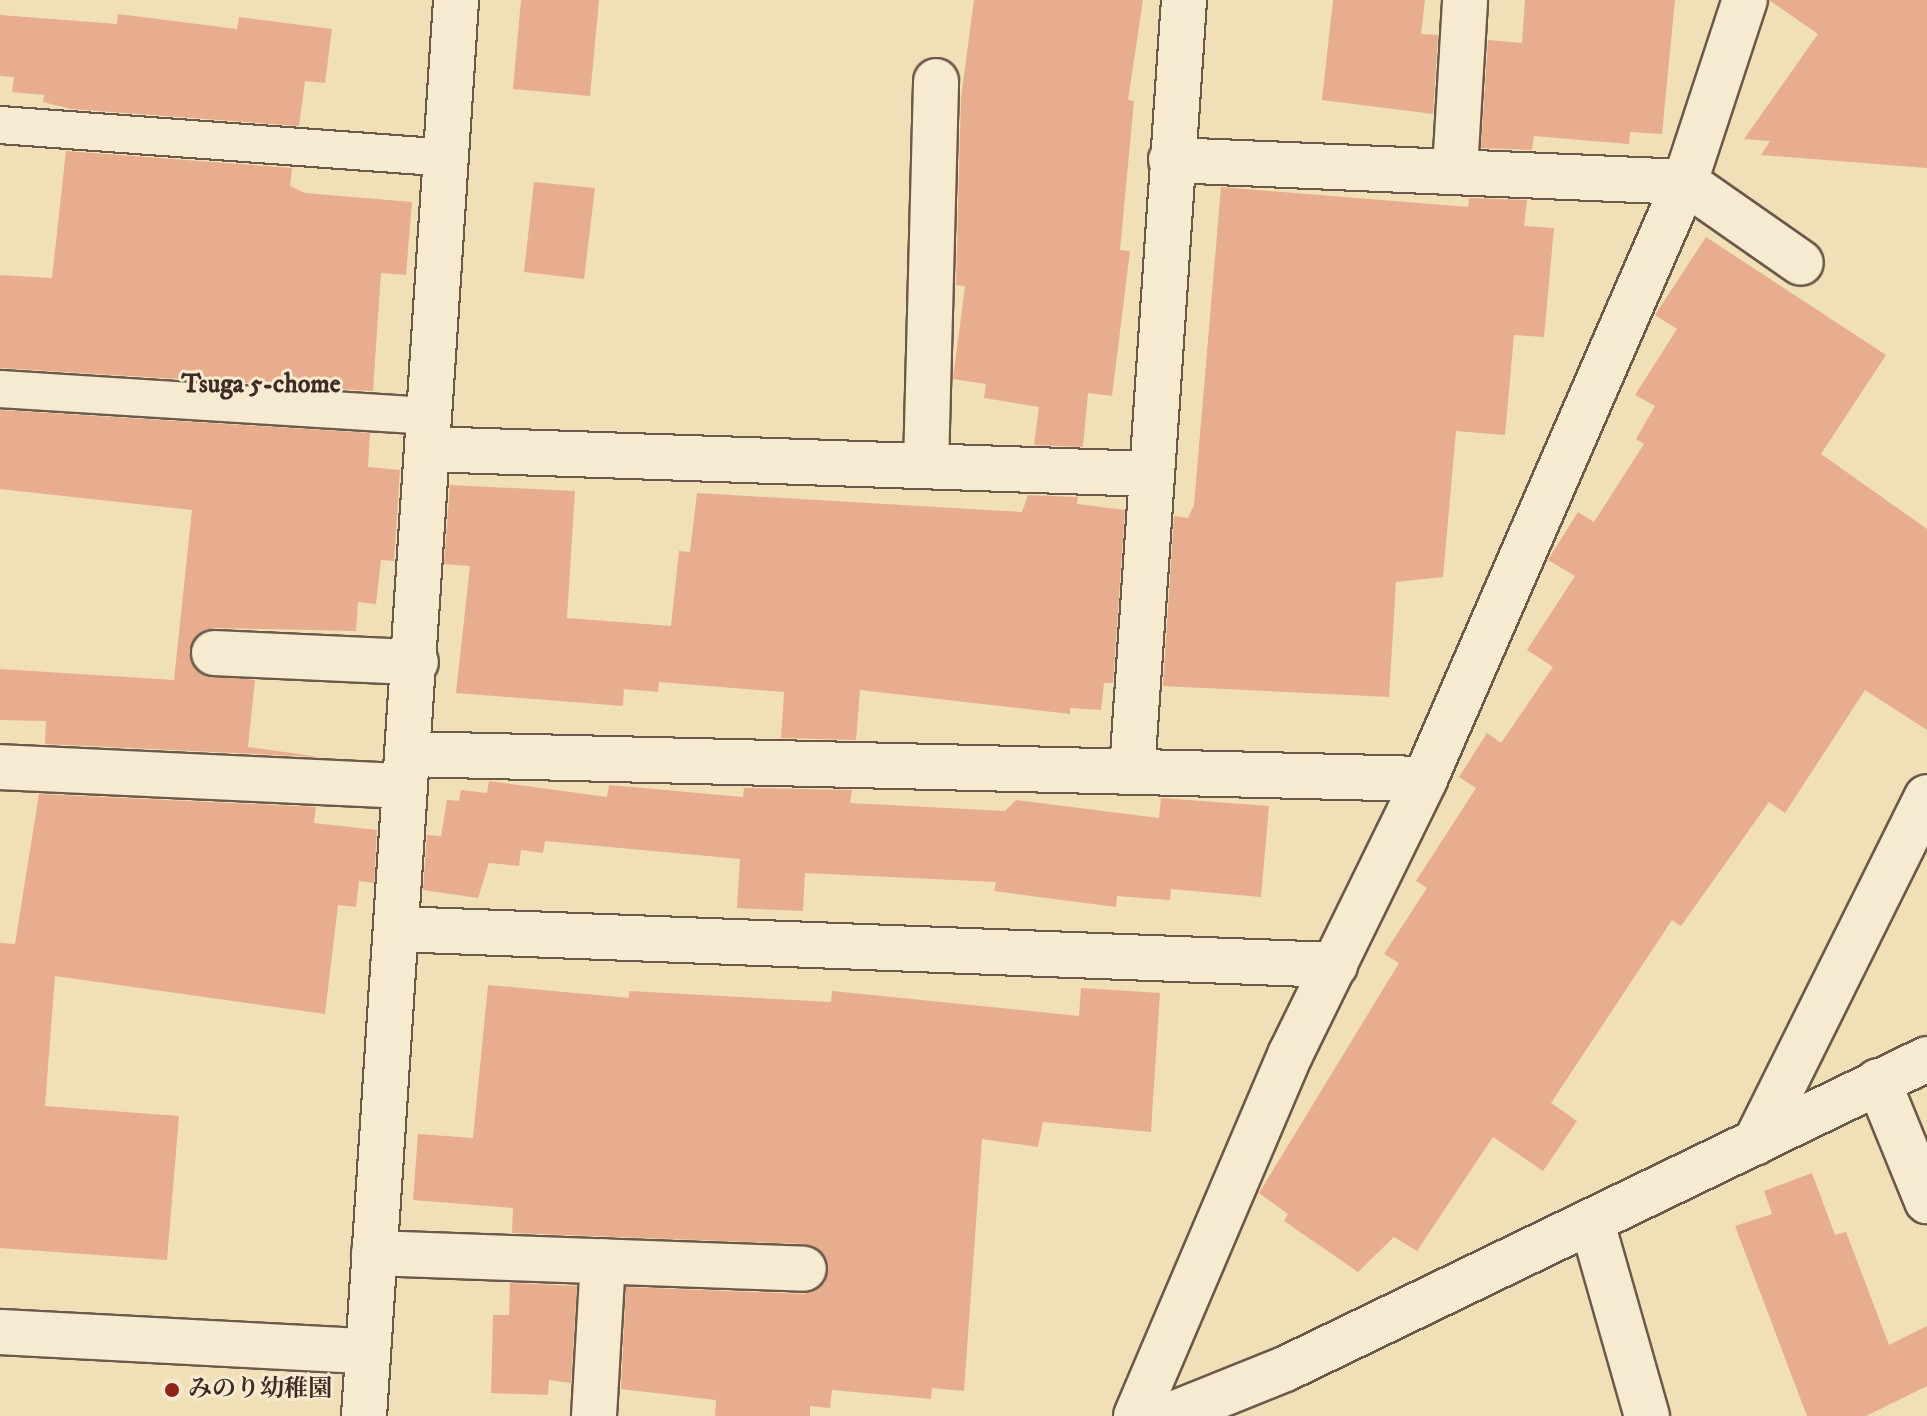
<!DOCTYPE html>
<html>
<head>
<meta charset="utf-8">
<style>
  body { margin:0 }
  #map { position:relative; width:1927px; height:1416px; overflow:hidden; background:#f1dfb8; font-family:"IM FELL DW Pica","Noto Serif JP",serif }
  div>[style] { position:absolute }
  .building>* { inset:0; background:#e7ad8e }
  .roads { filter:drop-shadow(2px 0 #6b5949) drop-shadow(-2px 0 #6b5949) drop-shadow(0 2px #6b5949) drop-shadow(0 -2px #6b5949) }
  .lane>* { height:36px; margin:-18px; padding:0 18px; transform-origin:18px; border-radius:18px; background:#f6ead1 }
  .street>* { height:44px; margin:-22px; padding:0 22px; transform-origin:22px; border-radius:22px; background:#f6ead1 }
  .dots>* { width:22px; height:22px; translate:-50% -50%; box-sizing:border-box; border:4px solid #f6ead1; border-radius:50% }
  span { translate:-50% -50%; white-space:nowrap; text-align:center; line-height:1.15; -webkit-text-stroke:6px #f6ead1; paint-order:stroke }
  .poi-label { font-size:24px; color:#3e2c24; font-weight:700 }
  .left { translate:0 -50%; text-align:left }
  .neighbourhood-label { font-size:26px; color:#3e2c24; font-weight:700 }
</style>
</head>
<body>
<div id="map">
  <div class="building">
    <i style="clip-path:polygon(521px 0,599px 0,590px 96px,513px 89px)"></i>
    <i style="clip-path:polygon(974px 0,1143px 0,1128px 100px,1134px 101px,1120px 250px,1130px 251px,1112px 396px,1088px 393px,1083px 447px,1034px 445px,1039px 407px,984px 398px,986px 384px,953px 379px,965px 286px,956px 285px,961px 98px)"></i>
    <i style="clip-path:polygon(1333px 0,1425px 0,1421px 34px,1438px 35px,1433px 114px,1322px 100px)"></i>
    <i style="clip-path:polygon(1525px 0,1675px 0,1662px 134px,1630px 132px,1629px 144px,1534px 136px,1532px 150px,1481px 148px,1488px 40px,1522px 43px)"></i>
    <i style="clip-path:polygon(1769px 0,1927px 0,1927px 168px,1761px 155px,1770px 141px,1744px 139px,1818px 34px)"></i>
    <i style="clip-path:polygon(118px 14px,237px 29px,239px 17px,332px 29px,325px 83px,305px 81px,299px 126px,71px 109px,43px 102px,44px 95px,12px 92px,14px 77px,0 76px,0 15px,117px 24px)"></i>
    <i style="clip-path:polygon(66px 151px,292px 168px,290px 186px,305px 193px,412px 202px,406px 275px,381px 273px,373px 391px,0 368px,0 275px,52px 278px)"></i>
    <i style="clip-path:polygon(534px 182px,595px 188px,584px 279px,524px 272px)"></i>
    <i style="clip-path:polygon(1221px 187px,1468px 207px,1469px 198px,1527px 200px,1524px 226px,1554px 228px,1544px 337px,1514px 335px,1505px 435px,1456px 431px,1443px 577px,1396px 582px,1389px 697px,1163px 686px,1174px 516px,1188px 518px,1194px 505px)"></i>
    <i style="clip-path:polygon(1706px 237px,1886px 355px,1821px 454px,1927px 529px,1927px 730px,1865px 690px,1785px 813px,1769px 802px,1681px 926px,1672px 920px,1551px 1103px,1577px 1121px,1543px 1171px,1493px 1137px,1417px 1251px,1394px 1237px,1358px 1272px,1284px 1221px,1288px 1214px,1259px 1193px,1399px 963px,1384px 954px,1427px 888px,1416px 881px,1476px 788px,1459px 777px,1487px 733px,1501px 743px,1553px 667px,1527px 650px,1575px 576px,1548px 560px,1578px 512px,1594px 522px,1644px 444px,1636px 439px,1655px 406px,1635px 395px,1677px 329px,1655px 315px)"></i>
    <i style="clip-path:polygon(0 410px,370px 433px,368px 467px,400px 470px,394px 561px,381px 560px,376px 604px,358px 602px,356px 631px,214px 628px,202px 631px,189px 651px,201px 674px,255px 680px,248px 747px,320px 757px,45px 744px,46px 721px,0 720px,0 669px,174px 680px,192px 510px,0 489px)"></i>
    <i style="clip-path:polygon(450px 485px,575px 491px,567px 618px,671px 626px,679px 551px,690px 552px,697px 493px,1022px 512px,1028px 495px,1078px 497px,1077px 504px,1125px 510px,1113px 683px,1104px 683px,1101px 710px,1070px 708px,1070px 714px,860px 690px,856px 740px,781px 738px,784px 692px,659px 682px,658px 692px,624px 689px,623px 706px,456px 693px,470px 566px,444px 564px)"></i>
    <i style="clip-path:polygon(489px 781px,607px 797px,609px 785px,743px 797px,744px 788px,852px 790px,850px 803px,1005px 811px,1016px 800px,1159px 818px,1161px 798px,1269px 806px,1261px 897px,1171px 889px,1170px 900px,1117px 896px,1116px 907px,994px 891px,996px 882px,805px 873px,803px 911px,737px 908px,740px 859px,545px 841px,543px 853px,521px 850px,519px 866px,489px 863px,478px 898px,423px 890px,427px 835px,441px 836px,447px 800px,459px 801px,461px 790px,487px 793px)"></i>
    <i style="clip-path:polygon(39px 794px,316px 807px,314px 823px,377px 830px,374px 883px,359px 881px,356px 907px,338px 905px,325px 1014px,55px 976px,45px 1106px,179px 1116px,167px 1260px,0 1248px,0 943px,15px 944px)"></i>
    <i style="clip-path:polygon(488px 985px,629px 998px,629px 991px,831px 1002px,832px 991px,1079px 1016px,1081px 988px,1160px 993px,1151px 1132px,1043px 1122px,1038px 1147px,982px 1139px,964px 1391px,932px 1388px,931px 1399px,832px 1390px,830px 1408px,810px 1406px,810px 1416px,715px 1416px,716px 1400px,621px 1389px,626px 1287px,804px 1294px,825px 1283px,826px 1258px,805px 1244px,512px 1233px,513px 1208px,413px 1200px,418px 1134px,473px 1138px)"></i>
    <i style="clip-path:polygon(1812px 1173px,1835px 1235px,1846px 1232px,1889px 1345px,1927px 1326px,1927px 1386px,1866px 1416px,1807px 1416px,1735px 1226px,1772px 1214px,1764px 1191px)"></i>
    <i style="clip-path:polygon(510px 1283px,577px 1286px,571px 1383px,549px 1380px,548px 1395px,491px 1393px,493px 1315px,509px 1315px)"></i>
  </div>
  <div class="roads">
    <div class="lane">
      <i style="left:0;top:125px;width:447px;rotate:4.2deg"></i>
      <i style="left:0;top:389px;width:430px;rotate:3.6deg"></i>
    </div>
    <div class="street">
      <i style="left:1171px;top:160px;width:514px;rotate:2.45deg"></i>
      <i style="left:1685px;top:182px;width:141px;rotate:34.9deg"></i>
      <i style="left:1455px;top:170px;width:170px;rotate:-86.6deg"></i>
      <i style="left:427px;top:449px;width:722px;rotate:1.98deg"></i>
      <i style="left:926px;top:466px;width:385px;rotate:-88.5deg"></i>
      <i style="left:214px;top:653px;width:202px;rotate:2.6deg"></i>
      <i style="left:408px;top:754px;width:1017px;rotate:1.41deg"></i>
      <i style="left:0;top:767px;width:405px;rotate:2.7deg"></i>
      <i style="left:1132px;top:771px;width:773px;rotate:-86.14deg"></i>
      <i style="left:396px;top:929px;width:940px;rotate:2.2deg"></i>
      <i style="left:1878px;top:1081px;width:130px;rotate:67.8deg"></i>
      <i style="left:1755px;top:1143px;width:386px;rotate:-63.6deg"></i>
      <i style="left:1592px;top:1223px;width:201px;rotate:74.1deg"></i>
      <i style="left:374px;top:1253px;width:430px;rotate:2.1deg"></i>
      <i style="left:0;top:1332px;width:368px;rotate:3deg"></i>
      <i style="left:364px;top:1416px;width:1419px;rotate:-86.28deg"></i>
      <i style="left:594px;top:1416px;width:155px;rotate:-86.7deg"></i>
      <i style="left:1136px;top:1416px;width:395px;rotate:-66.9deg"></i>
      <i style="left:1291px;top:1053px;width:305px;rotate:-63.9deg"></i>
      <i style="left:1425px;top:779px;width:651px;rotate:-66.47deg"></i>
      <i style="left:1685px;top:182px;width:192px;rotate:-71.8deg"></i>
      <i style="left:1168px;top:1416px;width:126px;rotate:-21.9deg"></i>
      <i style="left:1285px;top:1369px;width:713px;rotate:-25.77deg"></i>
    </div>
  </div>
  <div class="dots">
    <i style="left:172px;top:1390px;background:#8f2418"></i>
  </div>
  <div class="poi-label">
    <span class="left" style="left:188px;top:1390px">みのり幼稚園</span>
  </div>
  <div class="neighbourhood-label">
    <span style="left:261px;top:385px">Tsuga 5-chome</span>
  </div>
</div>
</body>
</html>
